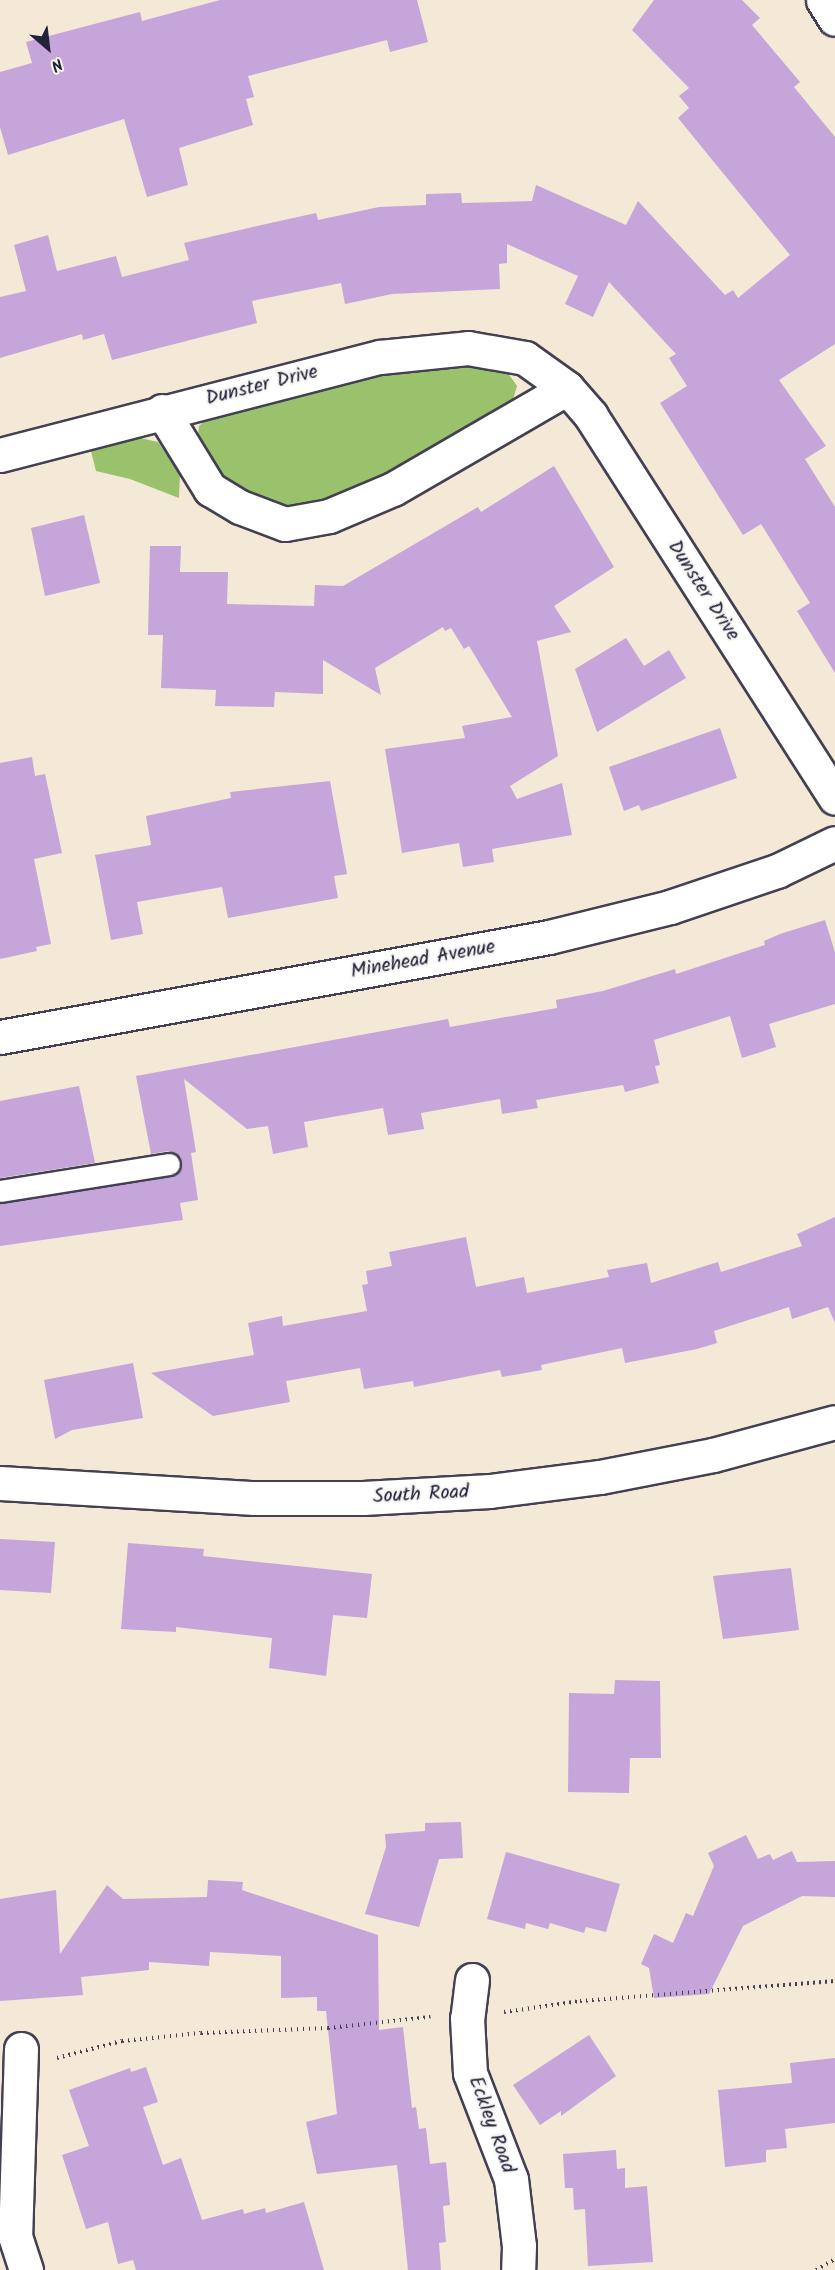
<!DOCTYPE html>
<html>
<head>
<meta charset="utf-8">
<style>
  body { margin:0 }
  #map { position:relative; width:835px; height:2270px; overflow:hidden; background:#f4e8d6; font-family:Kalam,sans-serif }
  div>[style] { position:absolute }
  .green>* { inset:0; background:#9ac16c }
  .building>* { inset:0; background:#c6a5db }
  .path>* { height:4px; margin-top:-2px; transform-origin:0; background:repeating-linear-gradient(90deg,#424052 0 1.5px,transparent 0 6px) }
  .roads { filter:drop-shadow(2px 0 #424052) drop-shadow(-2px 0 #424052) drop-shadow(0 2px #424052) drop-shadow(0 -2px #424052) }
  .lane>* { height:21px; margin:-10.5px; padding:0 10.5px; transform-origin:10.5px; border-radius:10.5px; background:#fff }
  .street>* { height:33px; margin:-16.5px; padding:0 16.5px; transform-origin:16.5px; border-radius:16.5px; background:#fff }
  .secondary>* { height:33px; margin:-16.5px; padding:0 16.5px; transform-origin:16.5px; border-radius:16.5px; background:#fff }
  span { translate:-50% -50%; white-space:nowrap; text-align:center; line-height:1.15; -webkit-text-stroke:4.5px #f6f6f2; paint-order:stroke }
  .street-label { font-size:20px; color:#22223b }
  .north { position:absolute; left:18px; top:18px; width:60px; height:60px; -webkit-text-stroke:4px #f6f6f2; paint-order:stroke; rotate:152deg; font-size:16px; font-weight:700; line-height:24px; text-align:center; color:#22223b }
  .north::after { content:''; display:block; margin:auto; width:21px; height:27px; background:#22223b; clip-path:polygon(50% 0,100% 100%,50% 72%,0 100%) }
</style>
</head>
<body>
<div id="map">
  <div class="green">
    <i style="clip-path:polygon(460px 366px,505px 369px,517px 386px,512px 403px,356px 490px,314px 506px,277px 506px,238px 490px,216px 471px,197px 444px,199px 426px,210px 416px,393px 372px)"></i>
    <i style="clip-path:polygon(131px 436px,158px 442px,180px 473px,179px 498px,130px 479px,96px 471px,90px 447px)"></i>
  </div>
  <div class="building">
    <i style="clip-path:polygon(220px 0,417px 0,428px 42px,390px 52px,387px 40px,248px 76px,254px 97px,246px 99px,253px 125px,179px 148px,188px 185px,147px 197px,124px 119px,8px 155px,0 127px,0 72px,32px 63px,26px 42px,140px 12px,142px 21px)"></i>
    <i style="clip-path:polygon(654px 0,742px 0,760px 18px,752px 25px,800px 82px,794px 87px,835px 137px,835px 344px,779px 380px,826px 446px,805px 459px,835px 507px,835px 673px,797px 611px,810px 603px,761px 524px,743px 535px,660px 403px,687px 386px,669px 358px,676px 354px,609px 282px,593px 317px,565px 304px,578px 276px,507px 244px,507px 263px,499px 264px,500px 289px,392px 294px,345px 304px,341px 283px,252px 301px,257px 323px,112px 360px,104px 334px,83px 340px,82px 334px,0 358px,0 297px,26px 291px,14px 245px,48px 235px,57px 271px,116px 256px,122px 277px,189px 260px,184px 243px,266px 224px,316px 213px,318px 220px,379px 207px,426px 205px,426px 194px,461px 193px,462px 203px,532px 201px,536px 185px,626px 225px,638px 201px,725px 295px,733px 290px,738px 298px,790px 255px,678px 118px,689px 108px,679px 96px,689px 88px,632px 30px)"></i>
    <i style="clip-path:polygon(554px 466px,614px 567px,554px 606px,571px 632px,537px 641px,558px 756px,510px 786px,517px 799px,562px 783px,572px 835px,492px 849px,494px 862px,463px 867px,459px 843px,402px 853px,385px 749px,465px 738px,462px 726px,512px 717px,469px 646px,464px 649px,451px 628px,445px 631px,443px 627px,375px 668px,381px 695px,323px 660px,323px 694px,275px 692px,274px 707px,215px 706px,216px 690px,161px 688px,163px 635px,148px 635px,150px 546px,181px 546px,180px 572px,228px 572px,227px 604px,314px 606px,315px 585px,343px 586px,478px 507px,481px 512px)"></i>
    <i style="clip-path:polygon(84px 515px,100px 583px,45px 596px,31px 528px)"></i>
    <i style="clip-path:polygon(626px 638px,644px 666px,669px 650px,686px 678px,597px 732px,575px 669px)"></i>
    <i style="clip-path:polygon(720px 728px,737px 778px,641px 811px,639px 805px,624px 811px,609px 767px)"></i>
    <i style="clip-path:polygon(32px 757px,35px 776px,45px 774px,62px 853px,34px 859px,51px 944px,36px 947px,37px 951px,0 959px,0 763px)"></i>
    <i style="clip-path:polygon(330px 781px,347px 874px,334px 876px,338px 898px,228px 918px,222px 887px,137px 902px,143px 934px,111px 940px,95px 855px,151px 845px,146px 816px,231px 798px,230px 792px)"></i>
    <i style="clip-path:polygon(825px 920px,835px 952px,835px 1004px,769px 1024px,776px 1047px,742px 1058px,730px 1016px,654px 1040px,660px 1065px,655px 1066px,659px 1083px,625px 1092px,623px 1085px,536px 1100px,538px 1108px,502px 1114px,500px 1099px,421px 1113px,424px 1129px,388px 1135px,383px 1108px,304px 1122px,308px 1147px,273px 1154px,268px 1126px,247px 1129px,184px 1079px,196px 1152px,191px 1153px,198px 1200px,180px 1203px,183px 1220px,0 1246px,0 1203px,177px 1173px,182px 1163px,178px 1156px,168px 1151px,151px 1154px,136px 1076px,448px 1019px,450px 1027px,557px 1008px,556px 1000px,603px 991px,675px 969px,676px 974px,765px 945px,764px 941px,780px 934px)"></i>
    <i style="clip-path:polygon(79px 1086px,95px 1163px,0 1178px,0 1101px)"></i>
    <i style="clip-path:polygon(835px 1217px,835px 1323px,828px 1307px,792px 1319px,789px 1307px,714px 1331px,717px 1343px,697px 1349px,625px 1363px,622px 1348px,541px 1365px,542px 1370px,502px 1377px,500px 1370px,414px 1387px,413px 1381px,364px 1389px,360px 1368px,286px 1381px,290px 1402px,213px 1416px,151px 1373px,254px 1355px,248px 1323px,282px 1316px,283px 1326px,367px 1311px,362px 1285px,368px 1284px,366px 1271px,392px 1266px,389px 1252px,466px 1237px,476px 1287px,524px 1277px,527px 1293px,609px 1277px,607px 1270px,647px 1263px,651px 1283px,718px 1262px,721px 1272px,802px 1246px,797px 1234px)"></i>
    <i style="clip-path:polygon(133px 1363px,143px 1418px,72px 1430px,55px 1439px,44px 1380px)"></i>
    <i style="clip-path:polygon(0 1539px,55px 1542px,51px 1593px,0 1590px)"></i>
    <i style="clip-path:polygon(128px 1543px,204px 1549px,203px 1556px,372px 1574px,367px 1618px,333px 1615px,326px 1676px,269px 1668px,272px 1638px,176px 1627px,176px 1632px,121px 1629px)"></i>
    <i style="clip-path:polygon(791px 1568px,799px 1630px,723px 1639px,713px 1576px)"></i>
    <i style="clip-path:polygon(615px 1680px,660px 1681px,661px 1758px,630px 1758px,629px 1793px,568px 1792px,569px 1693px,614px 1694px)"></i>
    <i style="clip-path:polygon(461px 1822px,463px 1858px,439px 1859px,419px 1927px,365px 1914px,386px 1847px,385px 1834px,425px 1831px,425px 1823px)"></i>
    <i style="clip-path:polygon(746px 1835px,758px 1859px,770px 1854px,773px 1860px,792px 1851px,797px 1862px,835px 1861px,835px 1897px,802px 1896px,743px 1926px,709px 1994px,654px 1998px,649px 1968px,641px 1964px,654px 1934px,673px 1943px,686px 1913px,693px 1916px,714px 1866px,708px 1853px)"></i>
    <i style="clip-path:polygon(506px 1852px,620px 1884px,606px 1932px,586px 1927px,584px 1933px,550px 1923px,548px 1929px,526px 1923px,525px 1929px,487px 1919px)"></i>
    <i style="clip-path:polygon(208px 1880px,243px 1882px,242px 1890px,378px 1935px,379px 2030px,403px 2027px,412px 2108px,416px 2107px,419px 2129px,426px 2128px,430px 2164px,446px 2162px,450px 2205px,443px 2206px,446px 2242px,439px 2243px,441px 2270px,408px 2270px,397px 2165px,317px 2174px,306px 2122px,337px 2114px,326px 2011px,317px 2011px,317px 1997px,281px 1998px,281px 1956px,210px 1952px,209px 1966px,149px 1962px,149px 1970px,81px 1977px,83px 1995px,0 2001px,0 1899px,56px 1890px,60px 1954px,107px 1885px,123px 1899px,207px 1897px)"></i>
    <i style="clip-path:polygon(589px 2035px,616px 2076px,561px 2116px,561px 2111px,540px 2125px,513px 2085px)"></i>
    <i style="clip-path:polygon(835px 2058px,835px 2123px,785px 2129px,787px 2148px,766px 2150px,766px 2162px,725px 2167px,718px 2090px,792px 2083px,790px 2063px)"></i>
    <i style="clip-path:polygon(146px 2067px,158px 2102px,143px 2107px,163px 2165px,181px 2158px,202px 2220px,243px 2209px,244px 2214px,265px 2208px,266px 2213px,304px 2202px,324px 2270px,136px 2270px,133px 2260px,118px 2264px,108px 2222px,86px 2229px,62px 2155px,89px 2146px,69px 2090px,130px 2068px,131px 2072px)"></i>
    <i style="clip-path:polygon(616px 2150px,617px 2169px,625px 2168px,625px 2188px,647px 2186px,653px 2262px,588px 2266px,585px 2209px,574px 2210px,573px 2188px,565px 2188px,563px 2154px)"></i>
  </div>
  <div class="path">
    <i style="left:504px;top:2012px;width:77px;rotate:-8.2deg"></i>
    <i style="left:580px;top:2001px;width:256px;rotate:-4.5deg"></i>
    <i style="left:57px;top:2058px;width:67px;rotate:-14.7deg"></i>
    <i style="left:122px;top:2041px;width:79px;rotate:-5.8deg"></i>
    <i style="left:201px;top:2033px;width:127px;rotate:-2.3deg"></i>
    <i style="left:328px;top:2028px;width:103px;rotate:-6.2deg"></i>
    <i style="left:816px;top:2270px;width:22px;rotate:-30deg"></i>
  </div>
  <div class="roads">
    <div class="lane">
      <i style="left:0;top:1191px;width:171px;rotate:-9.1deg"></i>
    </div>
    <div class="street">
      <i style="left:823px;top:0;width:22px;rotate:58deg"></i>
      <i style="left:162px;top:411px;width:92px;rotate:58.4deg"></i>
      <i style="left:210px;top:489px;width:35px;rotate:31deg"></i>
      <i style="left:240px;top:507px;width:48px;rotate:20.7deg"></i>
      <i style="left:285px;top:524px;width:45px;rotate:-10.3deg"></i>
      <i style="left:329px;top:516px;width:69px;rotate:-22.9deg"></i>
      <i style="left:393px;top:489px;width:201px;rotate:-30.1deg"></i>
      <i style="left:0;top:455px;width:392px;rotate:-14.5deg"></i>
      <i style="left:380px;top:357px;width:88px;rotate:-5.8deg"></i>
      <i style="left:468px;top:348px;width:58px;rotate:10deg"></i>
      <i style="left:525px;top:358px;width:52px;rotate:35.5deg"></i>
      <i style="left:567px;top:388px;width:37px;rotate:49deg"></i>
      <i style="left:591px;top:416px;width:453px;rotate:57.4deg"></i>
      <i style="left:0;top:1037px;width:558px;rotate:-10.32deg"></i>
      <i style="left:549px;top:937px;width:125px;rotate:-13.9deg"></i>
      <i style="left:670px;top:907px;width:113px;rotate:-18.6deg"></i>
      <i style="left:777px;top:871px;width:64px;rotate:-25.8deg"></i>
      <i style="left:472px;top:1980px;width:38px;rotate:97deg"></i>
      <i style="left:467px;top:2018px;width:55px;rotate:86.9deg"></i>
      <i style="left:470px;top:2073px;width:114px;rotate:68.9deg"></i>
      <i style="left:511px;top:2179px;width:67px;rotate:83.2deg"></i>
      <i style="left:519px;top:2246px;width:24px;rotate:92deg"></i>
      <i style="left:21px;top:2049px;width:187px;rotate:91.8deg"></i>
      <i style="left:15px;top:2236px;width:36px;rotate:72deg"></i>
    </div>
    <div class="secondary">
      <i style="left:0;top:1483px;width:255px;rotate:3.4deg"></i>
      <i style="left:255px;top:1498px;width:108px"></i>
      <i style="left:363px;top:1498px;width:127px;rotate:-3.2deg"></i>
      <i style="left:490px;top:1491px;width:111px;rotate:-7.3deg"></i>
      <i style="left:600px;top:1477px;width:115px;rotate:-11deg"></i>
      <i style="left:713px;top:1455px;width:126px;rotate:-15.1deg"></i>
    </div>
  </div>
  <div class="street-label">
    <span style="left:262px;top:386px;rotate:-14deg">Dunster Drive</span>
    <span style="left:703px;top:591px;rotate:57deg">Dunster Drive</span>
    <span style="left:423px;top:960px;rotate:-10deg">Minehead Avenue</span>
    <span style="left:421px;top:1495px;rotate:-3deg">South Road</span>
    <span style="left:491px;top:2125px;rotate:70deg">Eckley Road</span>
  </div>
  <div class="north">N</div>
</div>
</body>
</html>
